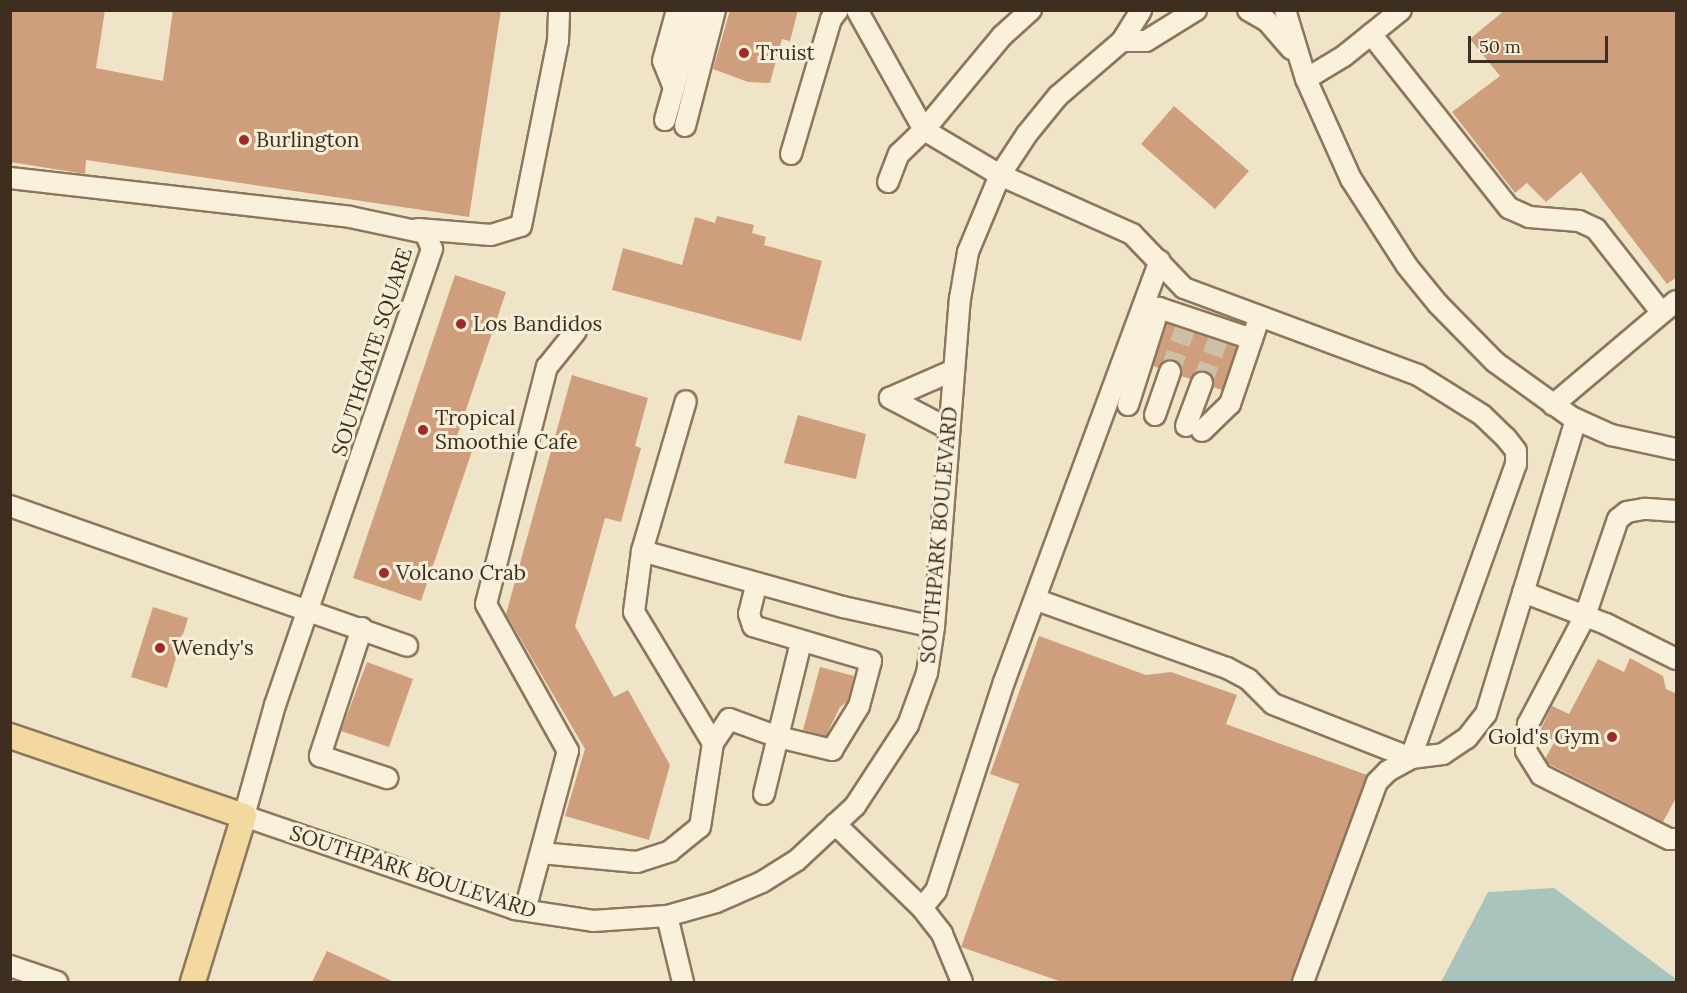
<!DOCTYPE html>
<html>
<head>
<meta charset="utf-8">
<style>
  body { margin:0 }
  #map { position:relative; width:1687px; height:993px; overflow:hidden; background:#f0e4c8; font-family:Lora,serif }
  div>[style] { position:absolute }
  .water>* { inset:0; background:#a9c4bc }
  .building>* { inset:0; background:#cf9f7d }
  .minor-tunnel>* { height:20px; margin-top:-10px; transform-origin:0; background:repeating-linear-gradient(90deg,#ccc0a6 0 20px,transparent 0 30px) }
  .roads { filter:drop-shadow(2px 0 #8d765c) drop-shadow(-2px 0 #8d765c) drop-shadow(0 2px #8d765c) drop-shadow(0 -2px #8d765c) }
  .minor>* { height:20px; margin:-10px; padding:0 10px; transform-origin:10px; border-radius:10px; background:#faf1dc }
  .major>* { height:24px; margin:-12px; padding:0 12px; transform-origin:12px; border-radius:12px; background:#f3d9a0 }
  .dots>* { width:16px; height:16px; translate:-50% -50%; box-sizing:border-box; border:3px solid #f7eed8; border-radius:50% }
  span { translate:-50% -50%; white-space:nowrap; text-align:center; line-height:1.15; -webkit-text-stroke:6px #f7eed8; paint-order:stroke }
  .poi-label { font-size:21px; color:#3d2e20 }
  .left { translate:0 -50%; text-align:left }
  .right { translate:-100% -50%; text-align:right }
  .street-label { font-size:21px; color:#3d2e20 }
  .frame { position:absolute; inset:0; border:12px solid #3d2e20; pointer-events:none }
  .scale { position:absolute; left:1468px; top:36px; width:140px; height:27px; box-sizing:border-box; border:3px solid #3d2e20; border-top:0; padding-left:8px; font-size:18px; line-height:21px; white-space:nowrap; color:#3d2e20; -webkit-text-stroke:4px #f7eed8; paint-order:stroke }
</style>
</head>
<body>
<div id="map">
  <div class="water">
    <i style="clip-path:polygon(1554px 888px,1676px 979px,1676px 982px,1441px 982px,1488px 892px)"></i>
  </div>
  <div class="building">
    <i style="clip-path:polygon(10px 10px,105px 10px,96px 68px,163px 81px,173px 10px,501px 10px,469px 217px,86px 160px,85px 174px,10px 162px)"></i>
    <i style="clip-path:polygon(730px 10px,798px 10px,790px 41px,782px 39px,770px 83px,748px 82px,713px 69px)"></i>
    <i style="clip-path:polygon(1505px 10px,1677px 10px,1677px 277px,1667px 284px,1581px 172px,1546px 202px,1527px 183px,1515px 193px,1452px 112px,1500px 76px,1470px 39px)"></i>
    <i style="clip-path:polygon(1174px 106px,1249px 171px,1215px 209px,1141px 144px)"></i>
    <i style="clip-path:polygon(717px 216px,754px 225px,752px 233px,766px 237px,764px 245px,822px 261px,801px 341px,612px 290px,623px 248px,682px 265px,695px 217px,715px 223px)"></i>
    <i style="clip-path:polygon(455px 275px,506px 292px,454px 445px,472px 451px,421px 601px,353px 578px)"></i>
    <i style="clip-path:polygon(1167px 323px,1237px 347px,1222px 390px,1213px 387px,1212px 376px,1206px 372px,1195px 373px,1191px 379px,1181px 376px,1174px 361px,1167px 360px,1159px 368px,1153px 366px)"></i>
    <i style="clip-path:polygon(572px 375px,648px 398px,635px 446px,641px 448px,621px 522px,605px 518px,575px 626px,614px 697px,628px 690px,670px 765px,649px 840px,565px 816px,585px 749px,506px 614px)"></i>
    <i style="clip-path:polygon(798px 415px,866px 434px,856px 479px,784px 463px)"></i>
    <i style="clip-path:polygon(153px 607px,188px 618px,167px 688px,131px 677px)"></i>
    <i style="clip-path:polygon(1039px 636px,1146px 675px,1171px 672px,1237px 695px,1226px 724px,1367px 775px,1291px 982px,1062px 982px,961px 947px,1019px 784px,990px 774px)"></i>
    <i style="clip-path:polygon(1630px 658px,1663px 676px,1666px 689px,1677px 694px,1677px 796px,1663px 822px,1547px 763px,1545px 759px,1555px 741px,1539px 733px,1552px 706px,1569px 714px,1598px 659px,1624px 672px)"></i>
    <i style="clip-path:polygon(367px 662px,413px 679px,389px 747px,341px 731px)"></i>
    <i style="clip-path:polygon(820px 667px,854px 676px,848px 701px,840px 707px,826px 736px,803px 730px)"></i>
    <i style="clip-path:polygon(327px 951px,394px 982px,312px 982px)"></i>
  </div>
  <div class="minor-tunnel">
    <i style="left:1170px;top:372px;width:46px;rotate:-70.8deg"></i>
    <i style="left:1202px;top:383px;width:46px;rotate:-69.6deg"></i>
  </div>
  <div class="roads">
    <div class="minor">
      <i style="left:857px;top:10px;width:137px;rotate:60.8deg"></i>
      <i style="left:924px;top:130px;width:122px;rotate:-50.3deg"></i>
      <i style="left:1002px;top:36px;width:39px;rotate:-42deg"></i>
      <i style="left:1248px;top:10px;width:22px;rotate:30deg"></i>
      <i style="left:1267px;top:21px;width:37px;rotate:49deg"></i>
      <i style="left:1285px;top:10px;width:72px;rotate:73.1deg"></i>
      <i style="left:1306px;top:79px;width:110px;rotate:65.8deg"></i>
      <i style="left:1351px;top:179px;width:103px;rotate:57.2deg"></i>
      <i style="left:1407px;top:266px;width:49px;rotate:50.8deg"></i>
      <i style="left:1438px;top:304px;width:81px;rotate:45.5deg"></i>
      <i style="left:1495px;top:362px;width:96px;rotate:35.7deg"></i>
      <i style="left:1573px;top:418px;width:42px;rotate:24.1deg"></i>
      <i style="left:1611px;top:435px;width:66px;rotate:12.2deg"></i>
      <i style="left:1371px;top:34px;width:222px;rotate:51.6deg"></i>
      <i style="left:1509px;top:208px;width:22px;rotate:24deg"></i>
      <i style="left:1529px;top:217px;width:50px;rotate:4.6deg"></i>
      <i style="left:1579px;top:221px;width:19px;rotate:25deg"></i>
      <i style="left:1596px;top:229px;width:105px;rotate:51.9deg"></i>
      <i style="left:1122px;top:41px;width:24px"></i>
      <i style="left:1146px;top:41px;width:59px;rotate:-31.8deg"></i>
      <i style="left:1306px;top:79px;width:44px;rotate:-31.2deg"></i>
      <i style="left:1344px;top:56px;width:73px;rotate:-38.9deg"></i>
      <i style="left:674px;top:88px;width:29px;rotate:-112deg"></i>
      <i style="left:663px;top:61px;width:53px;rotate:-74.6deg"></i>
      <i style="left:665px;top:120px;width:114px;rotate:-74.3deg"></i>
      <i style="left:685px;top:126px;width:120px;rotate:-75.5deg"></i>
      <i style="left:791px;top:154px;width:141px;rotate:-73.5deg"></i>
      <i style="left:831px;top:19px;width:11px;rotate:-52deg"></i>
      <i style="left:10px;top:178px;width:342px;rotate:6.5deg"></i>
      <i style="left:350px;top:217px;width:77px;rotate:12deg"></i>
      <i style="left:425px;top:233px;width:17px;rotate:66deg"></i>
      <i style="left:432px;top:249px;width:482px;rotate:109deg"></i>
      <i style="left:275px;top:705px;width:115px;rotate:105.6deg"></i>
      <i style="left:244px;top:816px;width:287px;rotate:18.9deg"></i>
      <i style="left:515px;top:909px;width:79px;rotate:8.7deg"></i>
      <i style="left:593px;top:921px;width:74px;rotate:-3.9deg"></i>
      <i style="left:667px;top:916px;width:51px;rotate:-15.9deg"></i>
      <i style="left:716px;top:902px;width:50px;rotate:-23.5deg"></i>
      <i style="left:762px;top:882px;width:40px;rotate:-32deg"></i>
      <i style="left:796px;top:861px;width:81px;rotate:-43deg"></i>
      <i style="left:855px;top:806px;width:97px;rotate:-56.8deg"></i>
      <i style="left:908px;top:725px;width:55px;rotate:-69.9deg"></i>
      <i style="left:927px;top:673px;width:47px;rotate:-81.3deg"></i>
      <i style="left:934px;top:627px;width:329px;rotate:-85.5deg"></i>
      <i style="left:960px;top:299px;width:48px;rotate:-80.3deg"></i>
      <i style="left:968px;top:252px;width:83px;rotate:-67.4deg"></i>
      <i style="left:1000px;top:175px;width:49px;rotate:-56.6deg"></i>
      <i style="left:1027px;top:134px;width:49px;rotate:-50.8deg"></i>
      <i style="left:1058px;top:96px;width:84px;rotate:-40.7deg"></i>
      <i style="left:1122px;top:41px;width:36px;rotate:-58deg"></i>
      <i style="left:888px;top:182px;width:30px;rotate:-69deg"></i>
      <i style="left:899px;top:154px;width:35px;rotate:-44deg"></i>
      <i style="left:924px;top:130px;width:88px;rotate:30.6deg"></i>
      <i style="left:1000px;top:175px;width:145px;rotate:24.1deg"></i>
      <i style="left:1132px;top:234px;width:75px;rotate:46.1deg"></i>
      <i style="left:1184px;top:288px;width:250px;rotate:20.4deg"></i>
      <i style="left:1418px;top:375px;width:75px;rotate:32deg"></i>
      <i style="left:1482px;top:415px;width:33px;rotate:44deg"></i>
      <i style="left:1506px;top:438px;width:16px;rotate:52deg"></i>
      <i style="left:1516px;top:451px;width:13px;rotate:90deg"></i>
      <i style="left:1516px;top:464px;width:312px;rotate:109.7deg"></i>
      <i style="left:1411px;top:758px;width:32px;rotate:-7deg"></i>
      <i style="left:1443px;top:754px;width:29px;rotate:-34deg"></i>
      <i style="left:1467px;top:738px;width:31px;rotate:-52deg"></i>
      <i style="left:1486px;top:714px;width:308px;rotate:-73deg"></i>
      <i style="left:418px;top:229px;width:73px;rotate:4.7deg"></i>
      <i style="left:491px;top:235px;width:31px;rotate:-17deg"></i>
      <i style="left:521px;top:226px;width:189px;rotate:-78.7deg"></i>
      <i style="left:558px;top:41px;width:31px;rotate:-88deg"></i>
      <i style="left:1128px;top:405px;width:102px;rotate:-72.3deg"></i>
      <i style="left:1159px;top:308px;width:98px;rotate:18.4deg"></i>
      <i style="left:1553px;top:405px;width:161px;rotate:-40.2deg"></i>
      <i style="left:1155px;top:415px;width:46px;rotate:-70.8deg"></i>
      <i style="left:1186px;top:426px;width:46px;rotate:-69.6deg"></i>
      <i style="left:949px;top:429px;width:67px;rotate:-152.3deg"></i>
      <i style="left:890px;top:398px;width:70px;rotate:-23.6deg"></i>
      <i style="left:1202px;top:431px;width:39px;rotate:-44deg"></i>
      <i style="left:1230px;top:404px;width:81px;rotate:-71.3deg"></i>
      <i style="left:10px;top:506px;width:421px;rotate:19.4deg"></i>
      <i style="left:1676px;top:511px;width:32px;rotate:-176deg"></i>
      <i style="left:1644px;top:509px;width:17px;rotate:170deg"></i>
      <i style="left:1627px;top:512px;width:11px;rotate:142deg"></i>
      <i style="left:1618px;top:519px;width:102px;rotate:108.8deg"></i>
      <i style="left:1585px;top:616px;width:122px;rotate:117.8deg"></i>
      <i style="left:1528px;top:724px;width:27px;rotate:94deg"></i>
      <i style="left:1526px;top:751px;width:28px;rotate:58deg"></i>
      <i style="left:1541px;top:775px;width:143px;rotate:26.6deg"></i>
      <i style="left:1669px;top:839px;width:7px"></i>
      <i style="left:642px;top:551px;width:209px;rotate:15.6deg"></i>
      <i style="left:843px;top:607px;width:93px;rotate:12.4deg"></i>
      <i style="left:1523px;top:592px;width:89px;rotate:21.1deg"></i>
      <i style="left:1606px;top:624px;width:78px;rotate:26.6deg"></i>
      <i style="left:1037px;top:600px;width:202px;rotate:19.7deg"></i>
      <i style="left:1227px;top:668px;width:24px;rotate:28deg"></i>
      <i style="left:1248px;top:679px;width:35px;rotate:45deg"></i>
      <i style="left:1273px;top:704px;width:148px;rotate:21.4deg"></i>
      <i style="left:362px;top:628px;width:135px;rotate:108.2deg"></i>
      <i style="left:320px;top:756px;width:71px;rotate:18.2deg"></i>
      <i style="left:713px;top:743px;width:29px;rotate:-56deg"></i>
      <i style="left:729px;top:719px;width:52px;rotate:20.2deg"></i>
      <i style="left:778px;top:737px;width:56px;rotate:13.5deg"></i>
      <i style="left:832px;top:750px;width:52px;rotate:-58.5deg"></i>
      <i style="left:859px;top:706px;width:47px;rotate:-75.1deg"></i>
      <i style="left:871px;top:661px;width:123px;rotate:-163.5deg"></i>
      <i style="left:753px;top:626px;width:13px;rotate:-108deg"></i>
      <i style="left:749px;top:614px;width:32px;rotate:-76deg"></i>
      <i style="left:764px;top:794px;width:156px;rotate:-76.3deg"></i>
      <i style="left:835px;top:824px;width:121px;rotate:44deg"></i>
      <i style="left:922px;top:908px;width:33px;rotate:52deg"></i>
      <i style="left:942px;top:934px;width:52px;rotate:67.4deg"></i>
      <i style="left:541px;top:853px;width:96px;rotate:5.4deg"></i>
      <i style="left:637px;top:862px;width:35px;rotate:-18deg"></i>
      <i style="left:670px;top:851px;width:38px;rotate:-39deg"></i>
      <i style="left:700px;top:827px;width:85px;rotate:-81.2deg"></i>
      <i style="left:713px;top:743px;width:153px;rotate:-121.1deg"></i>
      <i style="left:634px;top:612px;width:62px;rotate:-82.5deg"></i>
      <i style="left:642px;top:551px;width:156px;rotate:-73.7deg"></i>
      <i style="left:922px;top:908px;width:22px;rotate:-51deg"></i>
      <i style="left:936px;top:891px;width:220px;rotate:-72deg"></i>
      <i style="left:1004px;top:682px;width:449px;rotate:-69.7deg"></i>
      <i style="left:525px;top:910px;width:165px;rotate:-74.9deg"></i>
      <i style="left:568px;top:751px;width:168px;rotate:-119.2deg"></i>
      <i style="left:486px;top:604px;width:245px;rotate:-75.6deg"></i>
      <i style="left:547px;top:367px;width:46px;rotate:-51.1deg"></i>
      <i style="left:667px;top:916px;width:68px;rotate:76.4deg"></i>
      <i style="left:10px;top:966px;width:50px;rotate:18.8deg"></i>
      <i style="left:1303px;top:982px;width:213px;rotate:-69.7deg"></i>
      <i style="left:1377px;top:782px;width:16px;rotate:-45deg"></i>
      <i style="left:1388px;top:771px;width:26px;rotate:-29deg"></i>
    </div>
    <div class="major">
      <i style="left:10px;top:736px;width:247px;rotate:18.9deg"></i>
      <i style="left:244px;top:816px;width:174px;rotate:107.1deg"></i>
    </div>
  </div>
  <div class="dots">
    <i style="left:744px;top:53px;background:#9e2a2b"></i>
    <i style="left:244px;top:140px;background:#9e2a2b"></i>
    <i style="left:461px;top:324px;background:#9e2a2b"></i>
    <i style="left:423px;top:430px;background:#9e2a2b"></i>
    <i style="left:384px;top:573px;background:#9e2a2b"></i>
    <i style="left:160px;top:648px;background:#9e2a2b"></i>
    <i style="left:1612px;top:737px;background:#9e2a2b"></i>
  </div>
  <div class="poi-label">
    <span class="left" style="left:756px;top:53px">Truist</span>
    <span class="left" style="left:256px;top:140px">Burlington</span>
    <span class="left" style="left:473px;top:324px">Los Bandidos</span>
    <span class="left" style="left:435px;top:430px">Tropical<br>Smoothie Cafe</span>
    <span class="left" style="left:396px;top:573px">Volcano Crab</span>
    <span class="left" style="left:172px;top:648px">Wendy's</span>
    <span class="right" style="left:1600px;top:737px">Gold's Gym</span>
  </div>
  <div class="street-label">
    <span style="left:372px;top:352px;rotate:-72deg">SOUTHGATE SQUARE</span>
    <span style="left:939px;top:535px;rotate:-85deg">SOUTHPARK BOULEVARD</span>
    <span style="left:413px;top:872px;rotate:18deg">SOUTHPARK BOULEVARD</span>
  </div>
  <div class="frame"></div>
  <div class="scale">50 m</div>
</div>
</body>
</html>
